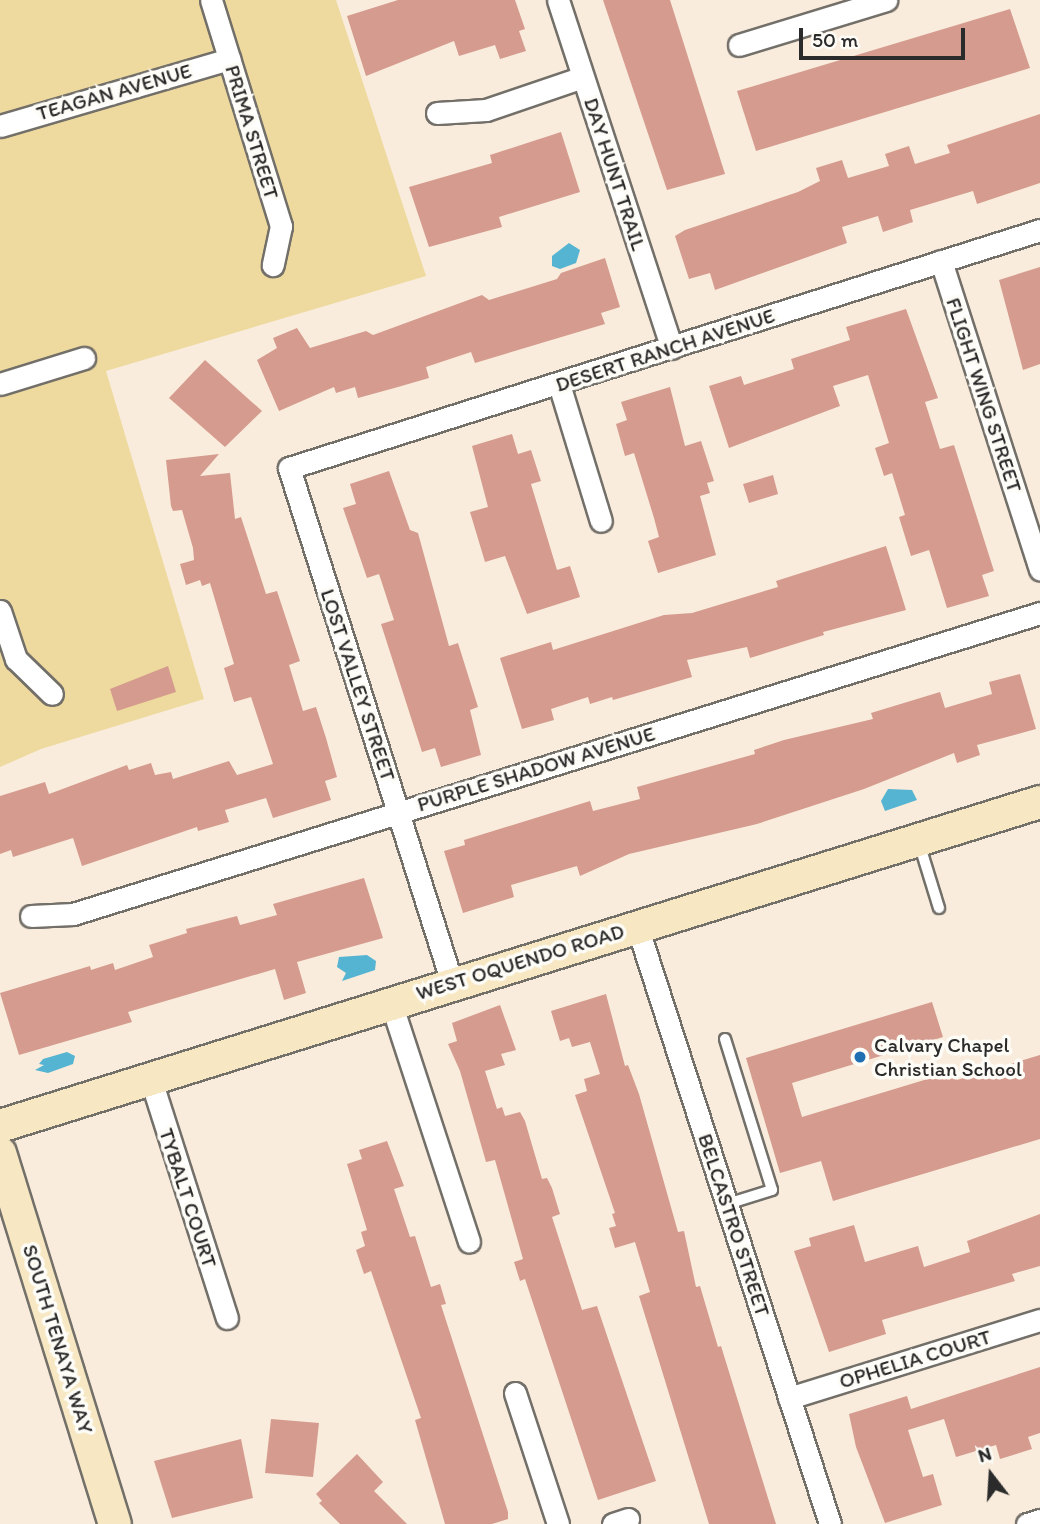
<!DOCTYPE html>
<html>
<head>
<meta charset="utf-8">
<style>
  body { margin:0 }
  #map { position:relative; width:1040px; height:1524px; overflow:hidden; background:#f9ecdc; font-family:Itim,sans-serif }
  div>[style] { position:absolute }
  .sand>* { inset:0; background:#eeda9e }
  .water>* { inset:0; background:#54b4d2 }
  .building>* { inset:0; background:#d59b8e }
  .roads { filter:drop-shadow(2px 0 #736f69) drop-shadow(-2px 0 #736f69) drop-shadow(0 2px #736f69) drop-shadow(0 -2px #736f69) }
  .lane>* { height:10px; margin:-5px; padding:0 5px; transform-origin:5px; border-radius:5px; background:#fff }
  .street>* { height:21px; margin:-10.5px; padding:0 10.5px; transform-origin:10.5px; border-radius:10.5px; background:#fff }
  .secondary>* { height:32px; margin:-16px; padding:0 16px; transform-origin:16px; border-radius:16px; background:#f7e8c3 }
  .dots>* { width:19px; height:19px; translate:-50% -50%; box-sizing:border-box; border:4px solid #fdfcf7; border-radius:50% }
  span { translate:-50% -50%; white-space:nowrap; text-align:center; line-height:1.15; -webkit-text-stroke:7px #fdfcf7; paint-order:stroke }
  .street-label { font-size:21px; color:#2b2b2b }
  .poi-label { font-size:21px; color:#2b2b2b }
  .left { translate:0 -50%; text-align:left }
  .north { position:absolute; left:956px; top:1440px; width:70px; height:70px; -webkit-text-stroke:5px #fdfcf7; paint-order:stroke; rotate:343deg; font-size:19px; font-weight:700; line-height:28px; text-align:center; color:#2b2b2b }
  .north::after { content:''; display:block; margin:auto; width:24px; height:32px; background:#2b2b2b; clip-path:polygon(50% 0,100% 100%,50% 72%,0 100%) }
  .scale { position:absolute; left:799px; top:28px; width:166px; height:32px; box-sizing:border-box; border:4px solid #2b2b2b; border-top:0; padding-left:9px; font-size:21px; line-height:24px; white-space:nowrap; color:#2b2b2b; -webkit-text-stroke:5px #fdfcf7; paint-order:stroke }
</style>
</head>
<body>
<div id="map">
  <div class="sand">
    <i style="clip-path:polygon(0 0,336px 0,426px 276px,106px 371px,204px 699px,41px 749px,0 767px)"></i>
  </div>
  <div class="water">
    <i style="clip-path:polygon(569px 243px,580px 250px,576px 263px,560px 269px,552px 266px,552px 256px)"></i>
    <i style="clip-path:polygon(888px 789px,912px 790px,917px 800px,885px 811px,881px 801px)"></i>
    <i style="clip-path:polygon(367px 955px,376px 961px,375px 970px,342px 981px,346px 973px,337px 967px,339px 957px)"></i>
    <i style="clip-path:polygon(67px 1052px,75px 1056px,73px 1064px,48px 1073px,35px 1070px,44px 1065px,39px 1064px,43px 1059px)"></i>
  </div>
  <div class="building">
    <i style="clip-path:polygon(398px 0,515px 0,525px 29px,519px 31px,526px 51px,500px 59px,495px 45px,459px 56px,454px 41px,366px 76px,347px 16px)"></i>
    <i style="clip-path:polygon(603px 0,670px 0,725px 174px,667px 190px)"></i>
    <i style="clip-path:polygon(1010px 9px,1030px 68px,756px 151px,737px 91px)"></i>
    <i style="clip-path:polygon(1040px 114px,1040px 183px,977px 204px,973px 191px,910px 210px,913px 222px,883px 232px,878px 216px,842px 227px,847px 243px,715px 290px,710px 273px,689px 279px,675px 236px,685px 230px,798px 192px,820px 181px,816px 168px,842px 160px,848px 178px,889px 166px,885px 154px,909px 146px,915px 164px,950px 153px,947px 145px)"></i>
    <i style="clip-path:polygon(561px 132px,580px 192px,499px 217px,502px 227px,429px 247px,409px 187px,492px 163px,490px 155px)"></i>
    <i style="clip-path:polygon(605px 258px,620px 307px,601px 313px,605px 324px,475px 363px,471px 352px,426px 367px,429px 378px,398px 387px,358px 398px,355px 387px,336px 393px,334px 387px,279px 411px,257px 360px,277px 348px,273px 338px,297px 328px,310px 348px,366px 331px,373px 335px,482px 295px,489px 300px,557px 279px,561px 273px)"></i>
    <i style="clip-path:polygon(1040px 267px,1040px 364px,1023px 370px,999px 280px)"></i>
    <i style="clip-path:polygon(906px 309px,938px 398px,925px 402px,940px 449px,954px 445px,994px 571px,982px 575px,989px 596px,947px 608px,929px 550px,911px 556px,899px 517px,905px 515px,892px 473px,884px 476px,875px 448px,889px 443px,868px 375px,833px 386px,840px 406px,729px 448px,709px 386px,741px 376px,744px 385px,794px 369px,791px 359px,850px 340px,846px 327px)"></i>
    <i style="clip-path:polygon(205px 360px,262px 411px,225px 447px,169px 398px)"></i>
    <i style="clip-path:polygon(670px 387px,685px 446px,701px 441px,714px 481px,707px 483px,710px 493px,700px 496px,716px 555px,658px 573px,648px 541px,659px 537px,654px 518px,634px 453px,625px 456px,616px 424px,627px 420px,621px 402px)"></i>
    <i style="clip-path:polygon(512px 434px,518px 454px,531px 450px,541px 481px,531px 484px,557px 570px,570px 566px,580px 597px,527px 614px,505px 556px,485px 562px,470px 512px,488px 507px,472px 446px)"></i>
    <i style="clip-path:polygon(219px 454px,200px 476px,230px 473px,235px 519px,241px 517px,266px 594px,277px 591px,300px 661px,289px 665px,303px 711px,316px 707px,326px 738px,337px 777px,325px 781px,331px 800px,273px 818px,266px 798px,225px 810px,229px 822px,198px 831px,197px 827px,82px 866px,73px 838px,13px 857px,11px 850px,0 854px,0 796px,45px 782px,49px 794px,127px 765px,129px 770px,151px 763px,155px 775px,171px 772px,173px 779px,229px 761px,237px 775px,273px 764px,251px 697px,234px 702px,224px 668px,234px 664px,210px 583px,202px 586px,200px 580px,186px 585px,180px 564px,194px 560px,193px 548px,182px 510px,173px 511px,171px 506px,166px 460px)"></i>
    <i style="clip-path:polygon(389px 471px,410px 530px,418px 533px,449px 646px,458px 643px,478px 707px,470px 710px,481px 755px,441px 767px,435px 748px,422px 752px,381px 624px,394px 620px,379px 574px,367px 578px,343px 508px,356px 504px,350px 484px)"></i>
    <i style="clip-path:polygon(773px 475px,778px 494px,749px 503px,743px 484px)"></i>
    <i style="clip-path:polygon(886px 546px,906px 610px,823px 632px,824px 635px,750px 658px,747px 647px,687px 660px,692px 677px,613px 700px,612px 697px,590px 704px,588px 697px,551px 709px,554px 720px,522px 729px,500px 658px,551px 642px,553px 650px,664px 615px,692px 613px,778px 587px,776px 581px)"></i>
    <i style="clip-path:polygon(168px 666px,176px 692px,117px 711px,110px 689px)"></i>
    <i style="clip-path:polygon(1020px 674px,1036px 729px,977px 745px,980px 755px,957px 763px,954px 753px,864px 789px,757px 824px,629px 854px,580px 876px,577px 866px,511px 885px,514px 897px,463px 913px,444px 851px,465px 845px,464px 840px,590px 801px,593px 811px,640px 799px,637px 787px,755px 754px,754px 750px,784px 740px,873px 719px,871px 713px,940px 692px,945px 708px,992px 694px,989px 682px)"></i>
    <i style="clip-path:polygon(364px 878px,383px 938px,297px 962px,306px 993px,284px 1000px,275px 969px,128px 1012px,132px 1022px,19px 1055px,0 993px,90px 966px,91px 970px,113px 963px,115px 970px,153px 957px,149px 945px,187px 933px,186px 929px,237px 916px,240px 925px,277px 915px,273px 904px)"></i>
    <i style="clip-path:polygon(606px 994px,625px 1066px,628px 1065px,639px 1094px,678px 1232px,684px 1231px,696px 1287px,700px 1286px,718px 1347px,721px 1346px,776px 1524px,709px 1524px,639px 1296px,650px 1292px,635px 1242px,615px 1248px,609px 1228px,616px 1226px,612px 1214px,615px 1213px,575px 1095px,587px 1091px,584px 1079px,600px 1074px,590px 1042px,572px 1047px,569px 1038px,560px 1041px,551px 1011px)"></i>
    <i style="clip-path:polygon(932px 1002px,943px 1037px,792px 1083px,802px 1117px,954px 1071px,957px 1080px,1040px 1055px,1040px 1139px,833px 1201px,821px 1161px,780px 1173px,746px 1058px)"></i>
    <i style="clip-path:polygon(500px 1005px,516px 1050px,501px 1054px,505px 1065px,485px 1071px,497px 1109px,502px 1107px,505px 1116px,520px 1112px,525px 1121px,542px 1179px,547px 1178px,552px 1188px,560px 1214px,552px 1217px,582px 1310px,597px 1306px,656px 1481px,598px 1500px,525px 1279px,520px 1281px,514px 1262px,523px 1259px,495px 1160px,486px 1162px,460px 1071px,448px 1044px,457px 1041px,452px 1023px)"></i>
    <i style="clip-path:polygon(387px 1141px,404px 1186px,394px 1189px,410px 1237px,415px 1236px,431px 1287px,440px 1284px,446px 1304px,441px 1305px,508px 1512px,508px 1519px,492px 1524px,445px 1524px,415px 1420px,421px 1418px,371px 1271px,364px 1274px,356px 1250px,365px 1246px,361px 1232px,367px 1230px,347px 1164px,362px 1159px,359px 1150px)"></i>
    <i style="clip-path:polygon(1040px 1214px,1040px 1266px,1012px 1274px,1015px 1281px,882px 1320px,886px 1334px,829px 1352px,794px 1251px,811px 1246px,809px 1238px,854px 1225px,865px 1262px,918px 1246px,924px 1267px,970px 1252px,967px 1241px)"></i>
    <i style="clip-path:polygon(1040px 1367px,1040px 1433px,1028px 1437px,1032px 1449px,1000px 1459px,996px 1445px,956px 1457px,944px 1419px,908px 1430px,923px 1477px,933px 1474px,942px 1505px,885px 1523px,856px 1447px,849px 1414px,907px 1396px,911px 1409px)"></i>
    <i style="clip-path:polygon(271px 1419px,319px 1423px,313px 1477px,265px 1473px)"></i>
    <i style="clip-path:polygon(241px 1439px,253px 1498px,172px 1518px,154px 1461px)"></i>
    <i style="clip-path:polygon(357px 1454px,383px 1482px,374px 1491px,407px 1524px,340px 1524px,319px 1503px,322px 1501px,316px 1494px)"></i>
  </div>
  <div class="roads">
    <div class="lane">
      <i style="left:919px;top:843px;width:68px;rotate:72.9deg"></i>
      <i style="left:725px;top:1039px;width:158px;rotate:72.7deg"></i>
      <i style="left:772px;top:1190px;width:47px;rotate:162.7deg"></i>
    </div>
    <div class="street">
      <i style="left:211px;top:0;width:237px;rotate:72.8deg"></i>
      <i style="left:281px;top:226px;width:40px;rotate:102deg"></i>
      <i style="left:558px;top:0;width:366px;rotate:71.9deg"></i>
      <i style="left:739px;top:45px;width:154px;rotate:-17deg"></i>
      <i style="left:437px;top:113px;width:49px;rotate:-3.5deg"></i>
      <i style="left:486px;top:110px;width:102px;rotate:-18.8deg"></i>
      <i style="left:0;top:126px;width:239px;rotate:-16.3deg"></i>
      <i style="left:941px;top:261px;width:324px;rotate:72.2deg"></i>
      <i style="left:0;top:384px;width:88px;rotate:-17.2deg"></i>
      <i style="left:559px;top:384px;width:143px;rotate:73deg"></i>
      <i style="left:0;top:611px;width:51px;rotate:71.6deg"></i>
      <i style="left:16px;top:659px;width:50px;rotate:44.2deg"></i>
      <i style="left:31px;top:916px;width:42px;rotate:-2.7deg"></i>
      <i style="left:73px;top:914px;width:1013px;rotate:-17.29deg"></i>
      <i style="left:637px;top:926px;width:628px;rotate:72.11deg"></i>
      <i style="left:452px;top:983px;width:540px;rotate:-107.56deg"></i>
      <i style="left:289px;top:468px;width:788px;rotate:-17.58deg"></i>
      <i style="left:391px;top:1003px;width:251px;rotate:71.9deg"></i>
      <i style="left:150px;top:1077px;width:253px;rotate:72.3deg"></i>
      <i style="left:515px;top:1393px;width:138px;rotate:71.8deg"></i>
      <i style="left:789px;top:1398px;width:263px;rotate:-17.3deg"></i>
      <i style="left:613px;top:1524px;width:16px;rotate:-18deg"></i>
      <i style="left:1027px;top:1524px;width:14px;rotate:-17deg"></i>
    </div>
    <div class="secondary">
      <i style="left:0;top:1126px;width:1089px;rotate:-17.3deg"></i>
      <i style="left:0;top:1153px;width:388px;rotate:72.8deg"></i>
    </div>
  </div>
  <div class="dots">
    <i style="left:860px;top:1057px;background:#1f6fb2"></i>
  </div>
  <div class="street-label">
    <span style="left:114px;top:92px;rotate:-16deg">TEAGAN AVENUE</span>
    <span style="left:252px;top:132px;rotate:73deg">PRIMA STREET</span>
    <span style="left:615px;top:174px;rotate:72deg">DAY HUNT TRAIL</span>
    <span style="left:665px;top:350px;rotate:-18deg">DESERT RANCH AVENUE</span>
    <span style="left:984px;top:395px;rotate:72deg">FLIGHT WING STREET</span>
    <span style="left:358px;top:685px;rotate:72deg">LOST VALLEY STREET</span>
    <span style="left:536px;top:769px;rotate:-17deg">PURPLE SHADOW AVENUE</span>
    <span style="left:520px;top:962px;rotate:-17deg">WEST OQUENDO ROAD</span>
    <span style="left:188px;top:1198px;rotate:72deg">TYBALT COURT</span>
    <span style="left:734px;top:1225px;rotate:72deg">BELCASTRO STREET</span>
    <span style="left:58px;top:1339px;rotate:73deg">SOUTH TENAYA WAY</span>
    <span style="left:915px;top:1359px;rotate:-17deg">OPHELIA COURT</span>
  </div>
  <div class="poi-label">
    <span class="left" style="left:874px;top:1057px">Calvary Chapel<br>Christian School</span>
  </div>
  <div class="north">N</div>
  <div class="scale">50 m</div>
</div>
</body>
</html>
